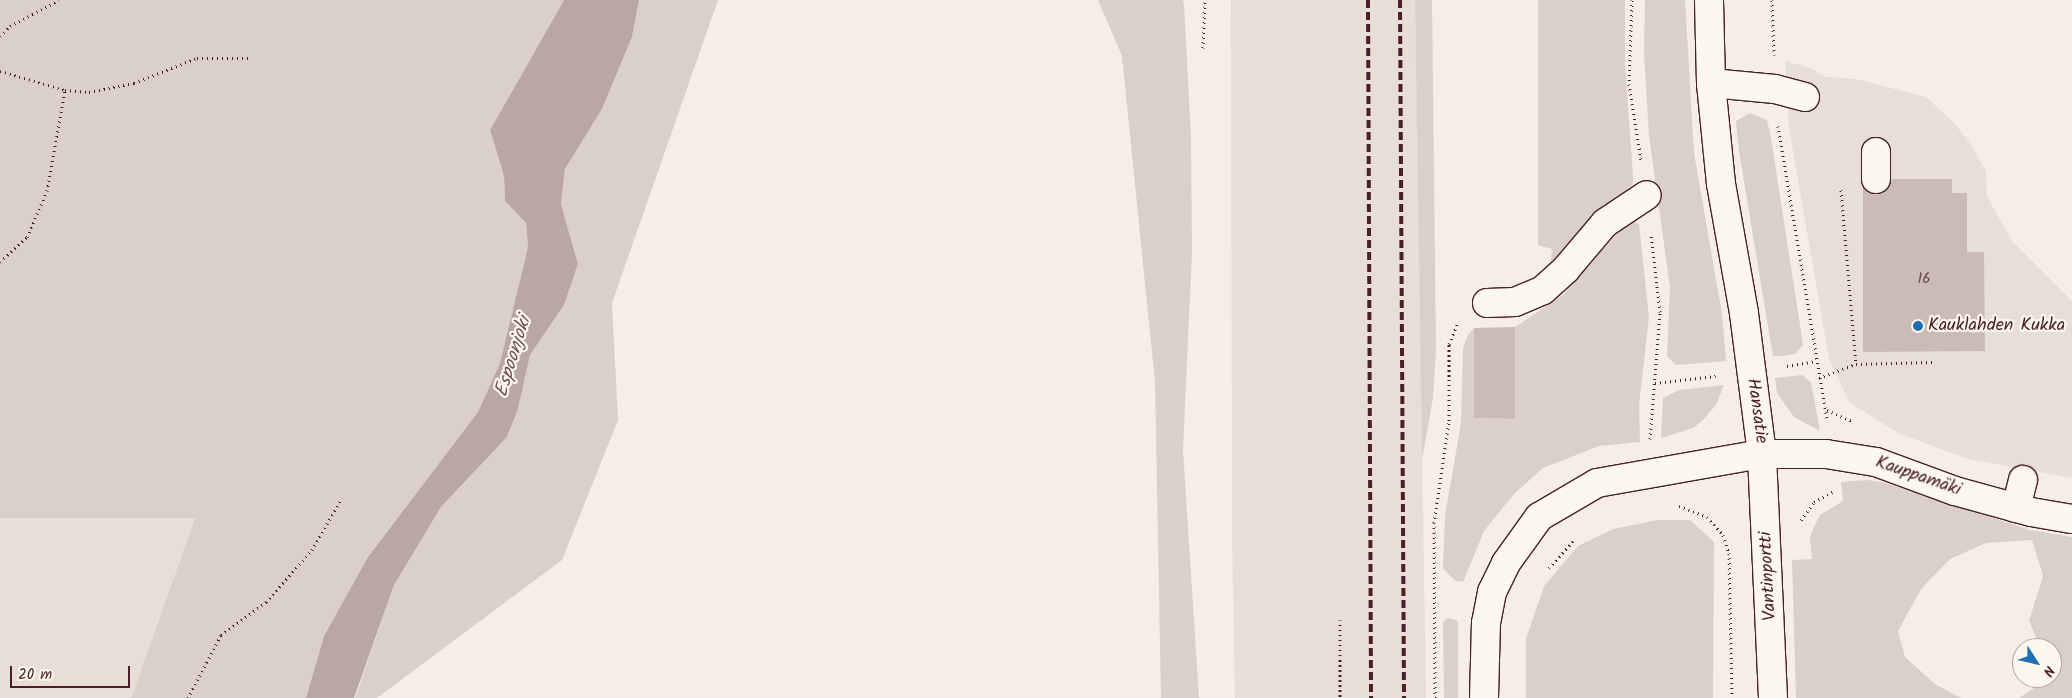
<!DOCTYPE html>
<html>
<head>
<meta charset="utf-8">
<style>
  body { margin:0 }
  #map { position:relative; width:2072px; height:698px; overflow:hidden; background:#f4eee4; font-family:Kalam,sans-serif }
  div>[style] { position:absolute }
  .built>* { inset:0; background:#e7dfd6 }
  .green>* { inset:0; background:#dbd0c9 }
  .water>* { inset:0; background:#baa7a5 }
  .building>* { inset:0; background:#cabbb6 }
  .path>* { height:3px; margin-top:-1.5px; transform-origin:0; background:repeating-linear-gradient(90deg,#4a1f2b 0 1px,transparent 0 5px) }
  .roads { filter:drop-shadow(1px 0 #4a1f2b) drop-shadow(-1px 0 #4a1f2b) drop-shadow(0 1px #4a1f2b) drop-shadow(0 -1px #4a1f2b) }
  .minor>* { height:28px; margin:-14px; padding:0 14px; transform-origin:14px; border-radius:14px; background:#fbf7ec }
  .major>* { height:28px; margin:-14px; padding:0 14px; transform-origin:14px; border-radius:14px; background:#fbf7ec }
  .rail>* { height:4px; margin-top:-2px; transform-origin:0; background:repeating-linear-gradient(90deg,#4a1f2b 0 8px,transparent 0 12px) }
  .dots>* { width:14px; height:14px; translate:-50% -50%; box-sizing:border-box; border:2px solid #fbf7ec; border-radius:50% }
  span { translate:-50% -50%; white-space:nowrap; text-align:center; line-height:1.15; -webkit-text-stroke:4.5px #fbf7ec; paint-order:stroke }
  .number-label { font-size:15px; color:#6a464e }
  .number-label span { -webkit-text-stroke-width:0 }
  .poi-label { font-size:18px; color:#4a1f2b }
  .left { translate:0 -50%; text-align:left }
  .street-label { font-size:18px; color:#4a1f2b }
  .water-label { font-size:19px; color:#714f56; font-style:italic }
  .north { position:absolute; left:2012px; top:638px; width:50px; height:50px; box-sizing:border-box; background:#fbf7ec; border:1px solid #b4a19f; border-radius:50%; rotate:125deg; font-size:14px; font-weight:700; line-height:20px; text-align:center; color:#4a1f2b }
  .north::after { content:''; display:block; margin:auto; width:18px; height:22px; background:#1f6fb2; clip-path:polygon(50% 0,100% 100%,50% 72%,0 100%) }
  .scale { position:absolute; left:10px; top:666px; width:120px; height:22px; box-sizing:border-box; border:2px solid #4a1f2b; border-top:0; padding-left:6px; font-size:15px; line-height:18px; white-space:nowrap; color:#4a1f2b; -webkit-text-stroke:4px #fbf7ec; paint-order:stroke }
</style>
</head>
<body>
<div id="map">
  <div class="built">
    <i style="clip-path:polygon(0 0,263px 326px,131px 698px,0 698px)"></i>
    <i style="clip-path:polygon(1231px 0,1415px 0,1426px 698px,1235px 698px,1232px 537px)"></i>
    <i style="clip-path:polygon(1785px 61px,1811px 68px,1826px 77px,1856px 79px,1926px 97px,1955px 124px,1971px 145px,1986px 171px,1987px 197px,2013px 242px,2072px 301px,2072px 478px,1968px 459px,1898px 433px,1849px 402px,1829px 359px,1789px 128px)"></i>
  </div>
  <div class="green">
    <i style="clip-path:polygon(0 0,564px 0,490px 130px,504px 176px,505px 201px,526px 223px,528px 247px,500px 363px,478px 412px,368px 557px,324px 636px,306px 698px,131px 698px,195px 518px,0 518px)"></i>
    <i style="clip-path:polygon(639px 0,718px 0,612px 303px,618px 420px,562px 560px,377px 698px,355px 698px,394px 585px,441px 507px,507px 437px,518px 409px,530px 355px,564px 305px,578px 264px,561px 204px,565px 169px,602px 109px,632px 37px)"></i>
    <i style="clip-path:polygon(1098px 0,1183px 0,1184px 5px,1191px 136px,1192px 251px,1183px 450px,1199px 698px,1161px 698px,1155px 382px,1122px 56px)"></i>
    <i style="clip-path:polygon(1415px 0,1432px 0,1436px 349px,1433px 398px,1422px 460px)"></i>
    <i style="clip-path:polygon(1538px 0,1625px 0,1625px 63px,1633px 176px,1633px 184px,1550px 270px,1552px 249px,1538px 245px)"></i>
    <i style="clip-path:polygon(1645px 0,1685px 0,1694px 153px,1722px 314px,1726px 361px,1676px 365px,1667px 356px,1670px 287px,1649px 136px,1644px 53px)"></i>
    <i style="clip-path:polygon(1750px 113px,1767px 120px,1771px 138px,1801px 331px,1803px 345px,1795px 354px,1781px 356px,1773px 356px,1739px 151px,1736px 121px)"></i>
    <i style="clip-path:polygon(1633px 221px,1639px 224px,1649px 317px,1639px 405px,1640px 442px,1599px 446px,1543px 468px,1514px 494px,1484px 531px,1463px 582px,1456px 581px,1443px 569px,1445px 516px,1461px 423px,1463px 348px,1468px 335px,1474px 328px,1474px 418px,1515px 419px,1515px 327px,1563px 295px,1625px 225px)"></i>
    <i style="clip-path:polygon(1802px 375px,1811px 382px,1820px 431px,1794px 417px,1777px 393px,1775px 378px)"></i>
    <i style="clip-path:polygon(1724px 385px,1716px 405px,1703px 420px,1693px 428px,1661px 438px,1663px 398px,1679px 390px)"></i>
    <i style="clip-path:polygon(1868px 480px,1886px 483px,2030px 530px,2072px 537px,2072px 698px,2019px 698px,2059px 672px,2052px 666px,2052px 648px,2041px 648px,2029px 621px,2043px 576px,2032px 540px,1986px 543px,1950px 559px,1921px 589px,1898px 631px,1905px 657px,1935px 684px,1961px 698px,1796px 698px,1792px 560px,1812px 559px,1810px 538px,1814px 527px,1820px 515px,1843px 501px,1841px 482px)"></i>
    <i style="clip-path:polygon(1658px 520px,1690px 520px,1714px 542px,1713px 698px,1526px 698px,1526px 639px,1544px 586px,1578px 546px,1613px 529px)"></i>
    <i style="clip-path:polygon(1448px 618px,1458px 621px,1458px 698px,1444px 698px,1443px 622px)"></i>
  </div>
  <div class="water">
    <i style="clip-path:polygon(564px 0,639px 0,632px 37px,602px 109px,565px 169px,561px 204px,578px 264px,564px 305px,530px 355px,518px 409px,507px 437px,441px 507px,394px 585px,354px 698px,306px 698px,324px 636px,368px 557px,478px 412px,500px 363px,528px 247px,526px 223px,505px 201px,504px 176px,490px 130px)"></i>
  </div>
  <div class="building">
    <i style="clip-path:polygon(1892px 179px,1952px 179px,1952px 193px,1967px 193px,1967px 252px,1984px 252px,1985px 351px,1863px 352px,1863px 188px,1876px 195px,1883px 193px)"></i>
    <i style="clip-path:polygon(1515px 327px,1515px 419px,1474px 418px,1474px 328px)"></i>
  </div>
  <div class="path">
    <i style="left:1632px;top:0;width:84px;rotate:92deg"></i>
    <i style="left:1629px;top:84px;width:78px;rotate:81.1deg"></i>
    <i style="left:1772px;top:0;width:55px;rotate:87.9deg"></i>
    <i style="left:0;top:36px;width:14px;rotate:-45deg"></i>
    <i style="left:10px;top:26px;width:55px;rotate:-28deg"></i>
    <i style="left:1203px;top:48px;width:48px;rotate:-87.6deg"></i>
    <i style="left:0;top:71px;width:68px;rotate:16.3deg"></i>
    <i style="left:65px;top:90px;width:24px;rotate:5deg"></i>
    <i style="left:89px;top:92px;width:46px;rotate:-11.3deg"></i>
    <i style="left:134px;top:83px;width:68px;rotate:-21.6deg"></i>
    <i style="left:197px;top:58px;width:52px"></i>
    <i style="left:1778px;top:126px;width:298px;rotate:80.5deg"></i>
    <i style="left:1841px;top:190px;width:175px;rotate:85.1deg"></i>
    <i style="left:1856px;top:364px;width:76px;rotate:-1.5deg"></i>
    <i style="left:0;top:262px;width:37px;rotate:-43deg"></i>
    <i style="left:27px;top:237px;width:50px;rotate:-66.5deg"></i>
    <i style="left:47px;top:191px;width:103px;rotate:-79.9deg"></i>
    <i style="left:1787px;top:366px;width:29px;rotate:-10deg"></i>
    <i style="left:1819px;top:378px;width:40px;rotate:-21deg"></i>
    <i style="left:1655px;top:383px;width:61px;rotate:-6.5deg"></i>
    <i style="left:1827px;top:410px;width:27px;rotate:24deg"></i>
    <i style="left:1650px;top:439px;width:127px;rotate:-85.5deg"></i>
    <i style="left:1660px;top:312px;width:79px;rotate:-96.6deg"></i>
    <i style="left:1679px;top:506px;width:30px;rotate:21deg"></i>
    <i style="left:1707px;top:517px;width:24px;rotate:48deg"></i>
    <i style="left:1723px;top:535px;width:19px;rotate:72deg"></i>
    <i style="left:1729px;top:553px;width:145px;rotate:88.8deg"></i>
    <i style="left:1801px;top:520px;width:22px;rotate:-54deg"></i>
    <i style="left:1814px;top:502px;width:23px;rotate:-29deg"></i>
    <i style="left:1549px;top:568px;width:39px;rotate:-48deg"></i>
    <i style="left:1340px;top:620px;width:78px;rotate:90deg"></i>
    <i style="left:188px;top:698px;width:71px;rotate:-62.4deg"></i>
    <i style="left:221px;top:635px;width:56px;rotate:-36.3deg"></i>
    <i style="left:266px;top:602px;width:69px;rotate:-48.5deg"></i>
    <i style="left:312px;top:550px;width:60px;rotate:-60deg"></i>
    <i style="left:1435px;top:698px;width:175px;rotate:-90.3deg"></i>
    <i style="left:1434px;top:523px;width:103px;rotate:-81.6deg"></i>
    <i style="left:1449px;top:421px;width:77px;rotate:-90deg"></i>
    <i style="left:1449px;top:344px;width:25px;rotate:-67deg"></i>
  </div>
  <div class="roads">
    <div class="minor">
      <i style="left:1711px;top:83px;width:64px;rotate:5.4deg"></i>
      <i style="left:1775px;top:89px;width:31px;rotate:15deg"></i>
      <i style="left:1876px;top:179px;width:27px;rotate:-90deg"></i>
      <i style="left:1487px;top:303px;width:28px;rotate:-2deg"></i>
      <i style="left:1515px;top:302px;width:30px;rotate:-23deg"></i>
      <i style="left:1543px;top:290px;width:31px;rotate:-42deg"></i>
      <i style="left:1566px;top:269px;width:60px;rotate:-49.7deg"></i>
      <i style="left:1605px;top:223px;width:50px;rotate:-33.7deg"></i>
      <i style="left:2016px;top:508px;width:29px;rotate:-76deg"></i>
      <i style="left:1773px;top:698px;width:244px;rotate:-92.6deg"></i>
      <i style="left:1762px;top:454px;width:64px"></i>
      <i style="left:1826px;top:454px;width:51px;rotate:9.1deg"></i>
      <i style="left:1876px;top:462px;width:84px;rotate:20.2deg"></i>
      <i style="left:1955px;top:491px;width:79px;rotate:15.4deg"></i>
      <i style="left:2031px;top:512px;width:42px;rotate:9.7deg"></i>
    </div>
    <div class="major">
      <i style="left:1484px;top:698px;width:75px;rotate:-88.5deg"></i>
      <i style="left:1486px;top:623px;width:32px;rotate:-79deg"></i>
      <i style="left:1492px;top:592px;width:32px;rotate:-64deg"></i>
      <i style="left:1506px;top:563px;width:57px;rotate:-54.3deg"></i>
      <i style="left:1539px;top:517px;width:67px;rotate:-30.4deg"></i>
      <i style="left:1597px;top:483px;width:168px;rotate:-10deg"></i>
      <i style="left:1762px;top:454px;width:142px;rotate:-97.3deg"></i>
      <i style="left:1744px;top:313px;width:131px;rotate:-100.1deg"></i>
      <i style="left:1721px;top:184px;width:101px;rotate:-95.7deg"></i>
      <i style="left:1711px;top:83px;width:83px;rotate:-91.4deg"></i>
    </div>
  </div>
  <div class="rail">
    <i style="left:1368px;top:0;width:698px;rotate:89.75deg"></i>
    <i style="left:1400px;top:0;width:698px;rotate:89.67deg"></i>
  </div>
  <div class="dots">
    <i style="left:1918px;top:326px;background:#1f6fb2"></i>
  </div>
  <div class="number-label">
    <span style="left:1924px;top:280px">16</span>
  </div>
  <div class="poi-label">
    <span class="left" style="left:1928px;top:326px">Kauklahden Kukka</span>
  </div>
  <div class="street-label">
    <span style="left:1756px;top:411px;rotate:82deg">Hansatie</span>
    <span style="left:1918px;top:477px;rotate:19deg">Kauppamäki</span>
    <span style="left:1769px;top:576px;rotate:-93deg">Vantinportti</span>
  </div>
  <div class="water-label">
    <span style="left:514px;top:357px;rotate:-73deg">Espoonjoki</span>
  </div>
  <div class="north">N</div>
  <div class="scale">20 m</div>
</div>
</body>
</html>
